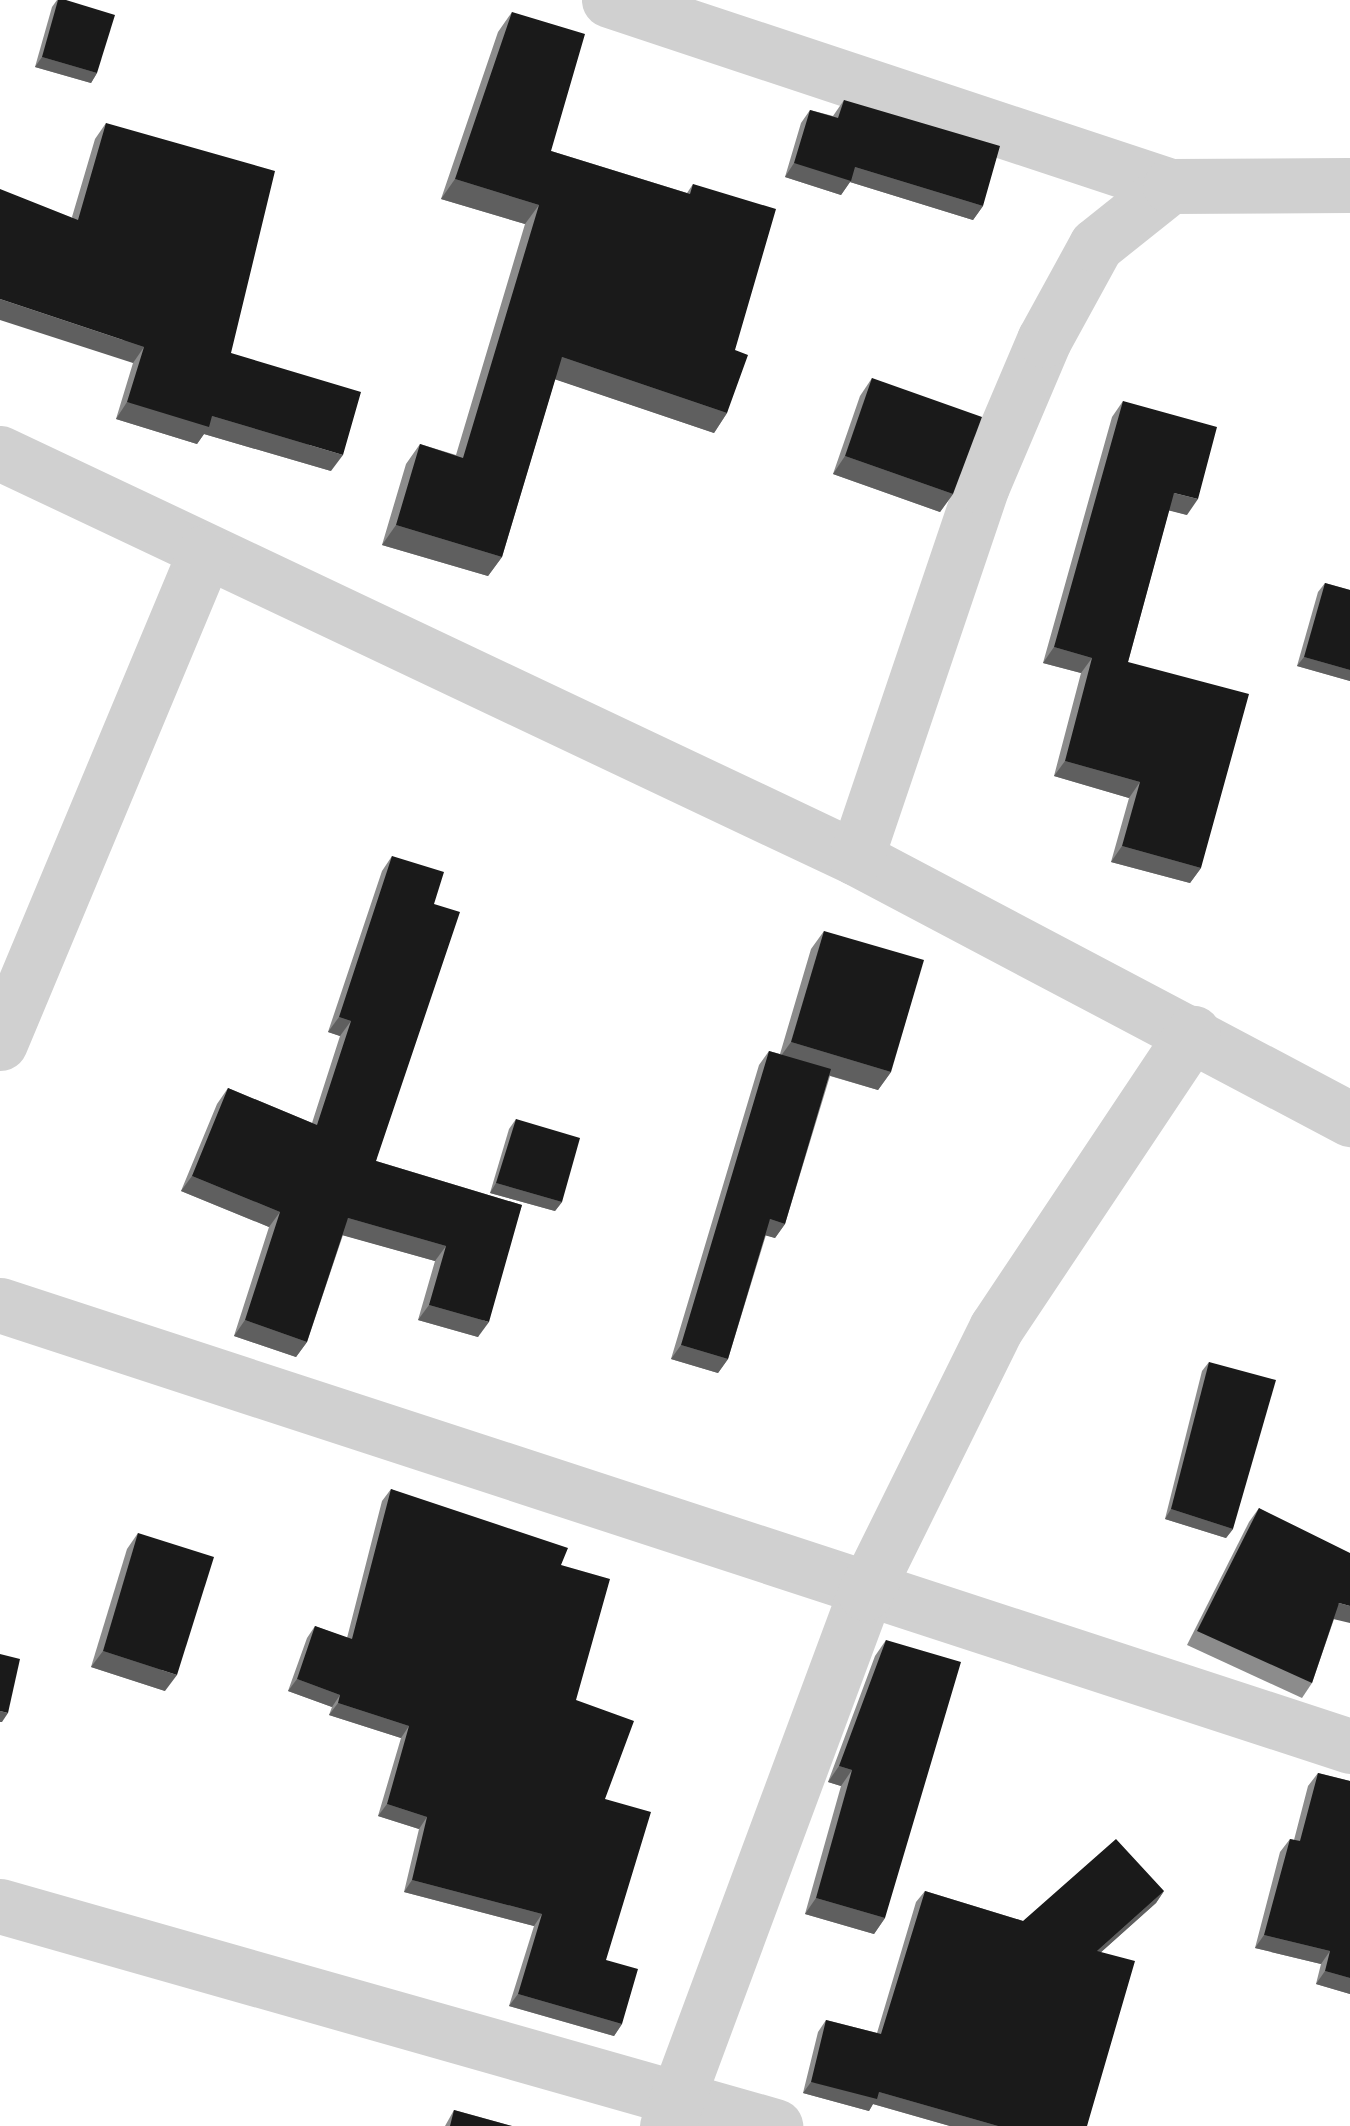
<!DOCTYPE html>
<html>
<head>
<meta charset="utf-8">
<style>
  body { margin:0 }
  #map { position:relative; width:1350px; height:2126px; overflow:hidden; background:#fff; font-family:"DejaVu Sans",sans-serif }
  div>[style] { position:absolute }
  .street>* { height:55px; margin:-27.5px; padding:0 27.5px; transform-origin:27.5px; border-radius:27.5px; background:#d0d0d0 }
  .wall>* { inset:0; background:#8c8c8c }
  .shaded-wall>* { inset:0; background:#5f5f5f }
  .building>* { inset:0; background:#1a1a1a }
  span { translate:-50% -50%; white-space:nowrap; text-align:center; line-height:1.15; -webkit-text-stroke:10px #fff; paint-order:stroke }
</style>
</head>
<body>
<div id="map">
  <div class="street">
    <i style="left:609px;top:0;width:591px;rotate:18.34deg"></i>
    <i style="left:0;top:453px;width:947px;rotate:25.32deg"></i>
    <i style="left:856px;top:858px;width:559px;rotate:27.85deg"></i>
    <i style="left:856px;top:858px;width:393px;rotate:-71.3deg"></i>
    <i style="left:982px;top:486px;width:159px;rotate:-67deg"></i>
    <i style="left:1044px;top:340px;width:108px;rotate:-61.3deg"></i>
    <i style="left:1096px;top:245px;width:95px;rotate:-38.6deg"></i>
    <i style="left:1170px;top:186px;width:180px;rotate:-0.3deg"></i>
    <i style="left:0;top:1043px;width:532px;rotate:-67.34deg"></i>
    <i style="left:0;top:1305px;width:1420px;rotate:18.09deg"></i>
    <i style="left:0;top:1906px;width:806px;rotate:15.85deg"></i>
    <i style="left:667px;top:2126px;width:569px;rotate:-69.62deg"></i>
    <i style="left:865px;top:1593px;width:296px;rotate:-63.7deg"></i>
    <i style="left:996px;top:1328px;width:355px;rotate:-56.3deg"></i>
  </div>
  <div class="wall">
    <i style="clip-path:polygon(57px 0,66px 0,97px 73px,91px 83px,35px 67px,52px 7px)"></i>
    <i style="clip-path:polygon(512px 12px,551px 151px,687px 193px,693px 184px,735px 350px,727px 413px,714px 433px,555px 379px,502px 557px,488px 576px,382px 545px,406px 464px,420px 444px,456px 455px,525px 224px,441px 199px,498px 32px)"></i>
    <i style="clip-path:polygon(844px 100px,983px 206px,973px 220px,850px 182px,841px 195px,785px 177px,801px 123px,810px 110px,833px 116px)"></i>
    <i style="clip-path:polygon(106px 123px,231px 353px,331px 471px,204px 434px,197px 444px,116px 419px,133px 363px,72px 217px,95px 139px)"></i>
    <i style="clip-path:polygon(872px 378px,953px 494px,940px 512px,833px 474px,860px 396px)"></i>
    <i style="clip-path:polygon(1123px 401px,1187px 515px,1169px 510px,1128px 662px,1201px 868px,1190px 883px,1111px 862px,1129px 798px,1054px 776px,1081px 673px,1043px 663px,1112px 417px)"></i>
    <i style="clip-path:polygon(1325px 583px,1350px 590px,1350px 681px,1297px 666px,1318px 592px)"></i>
    <i style="clip-path:polygon(392px 856px,434px 904px,376px 1161px,522px 1205px,478px 1337px,418px 1320px,435px 1261px,343px 1235px,307px 1342px,296px 1357px,234px 1336px,269px 1227px,181px 1191px,217px 1104px,228px 1088px,312px 1123px,340px 1036px,328px 1032px,382px 871px)"></i>
    <i style="clip-path:polygon(824px 931px,891px 1072px,878px 1090px,830px 1076px,785px 1224px,775px 1238px,766px 1235px,728px 1359px,718px 1373px,671px 1359px,759px 1065px,769px 1051px,780px 1054px,811px 949px)"></i>
    <i style="clip-path:polygon(516px 1119px,562px 1202px,555px 1211px,490px 1193px,509px 1129px)"></i>
    <i style="clip-path:polygon(1209px 1362px,1233px 1529px,1226px 1538px,1165px 1519px,1202px 1371px)"></i>
    <i style="clip-path:polygon(391px 1489px,561px 1565px,576px 1700px,605px 1799px,606px 1960px,622px 2024px,614px 2036px,509px 2006px,534px 1926px,404px 1892px,419px 1829px,378px 1816px,401px 1738px,329px 1715px,332px 1707px,288px 1691px,307px 1638px,315px 1626px,347px 1638px,382px 1501px)"></i>
    <i style="clip-path:polygon(1259px 1508px,1334px 1619px,1312px 1683px,1302px 1698px,1187px 1645px,1249px 1522px)"></i>
    <i style="clip-path:polygon(138px 1533px,165px 1691px,91px 1667px,127px 1549px)"></i>
    <i style="clip-path:polygon(886px 1640px,885px 1918px,874px 1934px,805px 1914px,841px 1786px,828px 1782px,875px 1656px)"></i>
    <i style="clip-path:polygon(1318px 1773px,1350px 1781px,1350px 1994px,1316px 1984px,1321px 1964px,1255px 1948px,1280px 1852px,1290px 1839px,1294px 1840px,1308px 1786px)"></i>
    <i style="clip-path:polygon(925px 1891px,1023px 1921px,1164px 1891px,1156px 1903px,1101px 1952px,1087px 2126px,950px 2126px,873px 2104px,869px 2111px,803px 2093px,818px 2032px,826px 2020px,877px 2033px,916px 1902px)"></i>
    <i style="clip-path:polygon(454px 2110px,512px 2126px,445px 2126px)"></i>
  </div>
  <div class="shaded-wall">
    <i style="clip-path:polygon(42px 57px,97px 73px,91px 83px,35px 67px)"></i>
    <i style="clip-path:polygon(794px 163px,855px 167px,983px 206px,973px 220px,850px 182px,841px 195px,785px 177px)"></i>
    <i style="clip-path:polygon(455px 179px,539px 205px,525px 224px,441px 199px)"></i>
    <i style="clip-path:polygon(0 299px,144px 347px,133px 363px,0 320px)"></i>
    <i style="clip-path:polygon(562px 357px,727px 413px,714px 433px,548px 377px)"></i>
    <i style="clip-path:polygon(127px 402px,212px 416px,343px 455px,331px 471px,204px 434px,197px 444px,116px 419px)"></i>
    <i style="clip-path:polygon(845px 456px,953px 494px,940px 512px,833px 474px)"></i>
    <i style="clip-path:polygon(1174px 493px,1198px 499px,1187px 515px,1163px 509px)"></i>
    <i style="clip-path:polygon(396px 525px,502px 557px,488px 576px,382px 545px)"></i>
    <i style="clip-path:polygon(1054px 647px,1092px 658px,1081px 673px,1043px 663px)"></i>
    <i style="clip-path:polygon(1304px 657px,1350px 670px,1350px 681px,1297px 666px)"></i>
    <i style="clip-path:polygon(1065px 761px,1140px 782px,1129px 798px,1054px 776px)"></i>
    <i style="clip-path:polygon(1122px 846px,1201px 868px,1190px 883px,1111px 862px)"></i>
    <i style="clip-path:polygon(339px 1017px,351px 1021px,340px 1036px,328px 1032px)"></i>
    <i style="clip-path:polygon(791px 1042px,891px 1072px,878px 1090px,778px 1060px)"></i>
    <i style="clip-path:polygon(192px 1176px,280px 1212px,269px 1227px,181px 1191px)"></i>
    <i style="clip-path:polygon(496px 1183px,562px 1202px,555px 1211px,490px 1193px)"></i>
    <i style="clip-path:polygon(348px 1218px,446px 1246px,435px 1261px,338px 1234px)"></i>
    <i style="clip-path:polygon(770px 1219px,785px 1224px,775px 1238px,760px 1234px)"></i>
    <i style="clip-path:polygon(429px 1305px,489px 1322px,478px 1337px,418px 1320px)"></i>
    <i style="clip-path:polygon(245px 1320px,307px 1342px,296px 1357px,234px 1336px)"></i>
    <i style="clip-path:polygon(681px 1345px,728px 1359px,718px 1373px,671px 1359px)"></i>
    <i style="clip-path:polygon(1171px 1509px,1233px 1529px,1226px 1538px,1165px 1519px)"></i>
    <i style="clip-path:polygon(1339px 1603px,1350px 1606px,1350px 1623px,1329px 1618px)"></i>
    <i style="clip-path:polygon(103px 1651px,177px 1675px,165px 1691px,91px 1667px)"></i>
    <i style="clip-path:polygon(297px 1679px,340px 1695px,332px 1707px,288px 1691px)"></i>
    <i style="clip-path:polygon(338px 1703px,409px 1726px,401px 1738px,329px 1715px)"></i>
    <i style="clip-path:polygon(0 1711px,8px 1713px,2px 1722px,0 1722px)"></i>
    <i style="clip-path:polygon(839px 1766px,852px 1770px,841px 1786px,828px 1782px)"></i>
    <i style="clip-path:polygon(387px 1804px,427px 1817px,419px 1829px,378px 1816px)"></i>
    <i style="clip-path:polygon(412px 1880px,542px 1914px,534px 1926px,404px 1892px)"></i>
    <i style="clip-path:polygon(1164px 1891px,1156px 1903px,1089px 1963px,1097px 1951px)"></i>
    <i style="clip-path:polygon(816px 1898px,885px 1918px,874px 1934px,805px 1914px)"></i>
    <i style="clip-path:polygon(1264px 1935px,1330px 1951px,1321px 1964px,1255px 1948px)"></i>
    <i style="clip-path:polygon(1325px 1971px,1350px 1978px,1350px 1994px,1316px 1984px)"></i>
    <i style="clip-path:polygon(518px 1994px,622px 2024px,614px 2036px,509px 2006px)"></i>
    <i style="clip-path:polygon(811px 2082px,879px 2092px,998px 2126px,950px 2126px,873px 2104px,869px 2111px,803px 2093px)"></i>
  </div>
  <div class="building">
    <i style="clip-path:polygon(58px 0,66px 0,115px 15px,97px 73px,42px 57px)"></i>
    <i style="clip-path:polygon(512px 12px,585px 34px,551px 151px,690px 194px,693px 184px,776px 209px,735px 350px,748px 355px,727px 413px,562px 357px,502px 557px,396px 525px,420px 444px,463px 458px,539px 205px,455px 179px)"></i>
    <i style="clip-path:polygon(844px 100px,1000px 146px,983px 206px,855px 167px,851px 181px,794px 163px,810px 110px,838px 118px)"></i>
    <i style="clip-path:polygon(106px 123px,275px 171px,231px 353px,361px 392px,343px 455px,212px 416px,209px 427px,127px 402px,144px 347px,0 299px,0 189px,78px 220px)"></i>
    <i style="clip-path:polygon(872px 378px,982px 417px,953px 494px,845px 456px)"></i>
    <i style="clip-path:polygon(1123px 401px,1217px 427px,1198px 499px,1174px 493px,1128px 662px,1249px 694px,1201px 868px,1122px 846px,1140px 782px,1065px 761px,1092px 658px,1054px 647px)"></i>
    <i style="clip-path:polygon(1325px 583px,1350px 590px,1350px 670px,1304px 657px)"></i>
    <i style="clip-path:polygon(392px 856px,444px 872px,434px 904px,460px 912px,376px 1161px,522px 1205px,489px 1322px,429px 1305px,446px 1246px,348px 1218px,307px 1342px,245px 1320px,280px 1212px,192px 1176px,228px 1088px,317px 1125px,351px 1021px,339px 1017px)"></i>
    <i style="clip-path:polygon(824px 931px,924px 960px,891px 1072px,791px 1042px)"></i>
    <i style="clip-path:polygon(769px 1051px,831px 1069px,785px 1224px,770px 1219px,728px 1359px,681px 1345px)"></i>
    <i style="clip-path:polygon(516px 1119px,580px 1138px,562px 1202px,496px 1183px)"></i>
    <i style="clip-path:polygon(1209px 1362px,1276px 1380px,1233px 1529px,1171px 1509px)"></i>
    <i style="clip-path:polygon(391px 1489px,568px 1548px,561px 1565px,610px 1579px,576px 1700px,634px 1721px,605px 1799px,651px 1812px,606px 1960px,638px 1969px,622px 2024px,518px 1994px,542px 1914px,412px 1880px,427px 1817px,387px 1804px,409px 1726px,338px 1703px,340px 1695px,297px 1679px,315px 1626px,352px 1639px)"></i>
    <i style="clip-path:polygon(1259px 1508px,1350px 1553px,1350px 1606px,1339px 1603px,1312px 1683px,1197px 1631px)"></i>
    <i style="clip-path:polygon(138px 1533px,214px 1557px,177px 1675px,103px 1651px)"></i>
    <i style="clip-path:polygon(886px 1640px,961px 1662px,885px 1918px,816px 1898px,852px 1770px,839px 1766px)"></i>
    <i style="clip-path:polygon(0 1654px,20px 1659px,8px 1713px,0 1711px)"></i>
    <i style="clip-path:polygon(1318px 1773px,1350px 1781px,1350px 1978px,1325px 1971px,1330px 1951px,1264px 1935px,1290px 1839px,1300px 1841px)"></i>
    <i style="clip-path:polygon(1116px 1839px,1164px 1891px,1097px 1951px,1135px 1961px,1087px 2126px,998px 2126px,879px 2092px,877px 2099px,811px 2082px,826px 2020px,881px 2034px,925px 1891px,1023px 1921px)"></i>
    <i style="clip-path:polygon(454px 2110px,512px 2126px,450px 2126px)"></i>
  </div>
</div>
</body>
</html>
